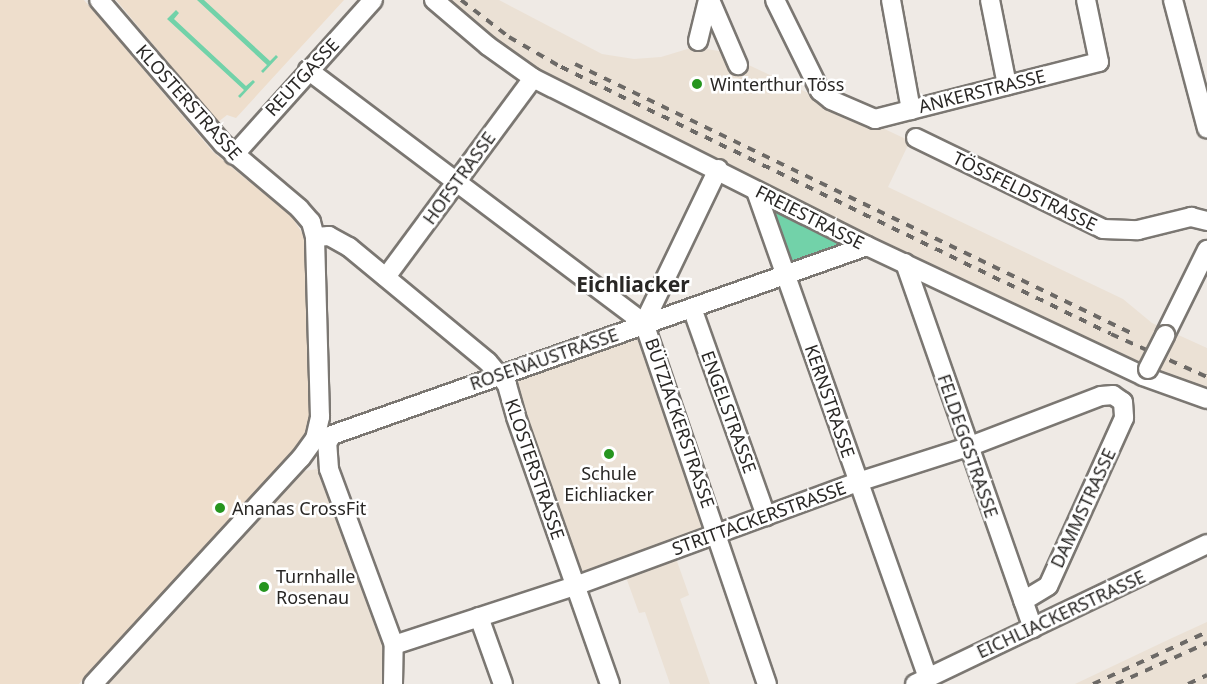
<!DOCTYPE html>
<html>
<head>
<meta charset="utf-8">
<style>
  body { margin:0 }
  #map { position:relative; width:1207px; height:684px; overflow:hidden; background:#efeae5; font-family:"Noto Sans",sans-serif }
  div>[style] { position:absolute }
  .built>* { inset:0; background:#ebe1d5 }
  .industrial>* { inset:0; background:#eedecc }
  .green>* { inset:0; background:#72d2a9 }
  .roads { filter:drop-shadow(2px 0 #7b7772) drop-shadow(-2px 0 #7b7772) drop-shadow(0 2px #7b7772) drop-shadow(0 -2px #7b7772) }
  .minor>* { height:18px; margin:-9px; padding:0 9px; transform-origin:9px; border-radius:9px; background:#fff }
  .rail>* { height:4px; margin-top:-2px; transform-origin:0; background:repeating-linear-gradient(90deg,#6c6966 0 8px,transparent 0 16px) }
  .bridges { filter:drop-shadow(2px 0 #7b7772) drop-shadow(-2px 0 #7b7772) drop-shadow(0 2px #7b7772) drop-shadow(0 -2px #7b7772) }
  .minor-bridge>* { height:18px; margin:-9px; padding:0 9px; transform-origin:9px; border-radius:9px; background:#fff }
  .dots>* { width:16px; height:16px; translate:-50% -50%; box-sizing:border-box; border:3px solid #fff; border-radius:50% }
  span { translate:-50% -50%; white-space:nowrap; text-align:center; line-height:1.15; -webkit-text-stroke:5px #fff; paint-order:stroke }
  .street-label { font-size:18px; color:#292725 }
  .poi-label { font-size:18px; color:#292725 }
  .left { translate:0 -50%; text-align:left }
  .quarter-label { font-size:21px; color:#292725; font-weight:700 }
</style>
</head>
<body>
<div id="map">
  <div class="built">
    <i style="clip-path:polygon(439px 0,499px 0,602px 54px,634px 59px,661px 57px,694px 47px,719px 51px,910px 141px,888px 187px,1123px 299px,1152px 323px,1207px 348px,1207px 390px,1078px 337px,563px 85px,510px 56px)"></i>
    <i style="clip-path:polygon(644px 323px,716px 535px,673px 550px,689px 595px,680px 599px,710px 684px,670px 684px,645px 612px,639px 613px,623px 569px,575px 586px,501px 374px)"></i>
    <i style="clip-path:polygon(318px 469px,329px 480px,387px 646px,387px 684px,107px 684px,304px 471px)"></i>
    <i style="clip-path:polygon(1207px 622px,1207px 684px,1075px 684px,1172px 638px)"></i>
  </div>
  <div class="industrial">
    <i style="clip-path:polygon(0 0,84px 0,213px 152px,291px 216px,303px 234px,306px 248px,310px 419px,304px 439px,79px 684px,0 684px)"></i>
    <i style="clip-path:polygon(116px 0,344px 0,236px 118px,227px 115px,218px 122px)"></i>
  </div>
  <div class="green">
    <i style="clip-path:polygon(197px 0,204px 0,270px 61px,276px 55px,278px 57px,263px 73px,261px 71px,267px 65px)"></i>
    <i style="clip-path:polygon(176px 10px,179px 13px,174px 19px,246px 86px,253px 80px,255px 82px,240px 98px,238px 96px,244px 90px,167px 19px)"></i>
    <i style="clip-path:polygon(780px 210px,837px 238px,845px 249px,796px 267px,791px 263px,775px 218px,776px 212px)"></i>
  </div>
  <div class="roads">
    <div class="minor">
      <i style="left:434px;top:0;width:71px;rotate:40.4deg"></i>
      <i style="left:488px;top:46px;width:55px;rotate:35.4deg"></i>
      <i style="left:533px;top:78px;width:374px;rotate:26.7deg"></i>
      <i style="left:867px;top:246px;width:305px;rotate:25.2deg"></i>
      <i style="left:1143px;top:376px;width:68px;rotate:19.8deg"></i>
      <i style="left:710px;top:0;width:71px;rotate:66.7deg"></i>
      <i style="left:775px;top:0;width:102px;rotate:63.7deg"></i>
      <i style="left:820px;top:91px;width:14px;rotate:39deg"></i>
      <i style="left:831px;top:100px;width:48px;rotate:23.4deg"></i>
      <i style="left:875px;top:119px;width:231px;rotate:-14.3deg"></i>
      <i style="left:1099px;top:62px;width:63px;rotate:-101.8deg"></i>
      <i style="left:891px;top:0;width:112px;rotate:79.7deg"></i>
      <i style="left:990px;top:0;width:87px;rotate:78.7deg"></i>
      <i style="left:1173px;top:0;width:133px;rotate:75.2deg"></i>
      <i style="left:698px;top:41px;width:42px;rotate:-76.3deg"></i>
      <i style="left:308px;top:70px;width:421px;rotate:37deg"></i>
      <i style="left:644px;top:323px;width:381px;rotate:71.2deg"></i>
      <i style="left:916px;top:138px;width:208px;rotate:25.9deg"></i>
      <i style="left:1103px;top:229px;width:35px;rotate:2deg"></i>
      <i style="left:1138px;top:230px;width:55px;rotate:-13.8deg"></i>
      <i style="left:1191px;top:217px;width:16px;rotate:14deg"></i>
      <i style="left:234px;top:155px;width:208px;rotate:-48.1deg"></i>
      <i style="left:756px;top:191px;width:516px;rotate:70.55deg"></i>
      <i style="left:315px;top:237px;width:14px;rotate:-4deg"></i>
      <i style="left:329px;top:236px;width:23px;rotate:29deg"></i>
      <i style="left:349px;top:247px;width:180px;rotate:39.6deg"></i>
      <i style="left:488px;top:362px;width:30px;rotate:50deg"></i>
      <i style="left:507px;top:385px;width:33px;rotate:74deg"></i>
      <i style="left:516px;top:417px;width:283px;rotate:70.6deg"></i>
      <i style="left:905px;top:263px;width:387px;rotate:70.7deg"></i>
      <i style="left:386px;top:277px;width:247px;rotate:-53.5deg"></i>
      <i style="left:692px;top:308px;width:221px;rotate:70.4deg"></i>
      <i style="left:644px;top:323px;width:171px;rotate:-64.3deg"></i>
      <i style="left:1165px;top:335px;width:95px;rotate:-63.7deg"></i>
      <i style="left:479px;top:617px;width:71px;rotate:70.3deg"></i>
      <i style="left:394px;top:645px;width:190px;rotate:-18.1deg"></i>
      <i style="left:575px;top:586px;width:302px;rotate:-20.2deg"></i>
      <i style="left:858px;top:482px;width:115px;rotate:-17.7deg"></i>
      <i style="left:968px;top:447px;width:142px;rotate:-21deg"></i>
      <i style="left:1101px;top:396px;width:12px;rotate:-5deg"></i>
      <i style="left:1113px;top:395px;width:12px;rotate:35deg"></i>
      <i style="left:1123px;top:402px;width:16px;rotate:86deg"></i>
      <i style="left:1124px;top:418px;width:184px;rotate:114.3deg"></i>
      <i style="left:1048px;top:586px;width:29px;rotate:149deg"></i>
      <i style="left:93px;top:684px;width:307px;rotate:-47.4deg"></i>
      <i style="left:301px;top:458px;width:24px;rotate:-54deg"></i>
      <i style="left:315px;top:439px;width:23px;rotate:-77deg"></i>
      <i style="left:320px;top:417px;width:180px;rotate:-91.6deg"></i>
      <i style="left:315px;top:237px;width:16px;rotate:-105deg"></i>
      <i style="left:311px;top:222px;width:18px;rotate:-131deg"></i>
      <i style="left:299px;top:208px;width:99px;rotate:-139.9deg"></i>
      <i style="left:223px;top:144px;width:190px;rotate:-130.7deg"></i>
      <i style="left:393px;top:684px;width:39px;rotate:-89deg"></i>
      <i style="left:394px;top:645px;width:188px;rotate:-110.3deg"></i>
      <i style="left:329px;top:469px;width:26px;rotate:-94deg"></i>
      <i style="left:327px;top:443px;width:9px;rotate:-58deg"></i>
      <i style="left:332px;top:435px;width:567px;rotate:-19.46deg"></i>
      <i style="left:915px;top:684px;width:324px;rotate:-25.6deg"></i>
    </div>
  </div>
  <div class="rail">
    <i style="left:461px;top:0;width:61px;rotate:37.6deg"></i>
    <i style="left:509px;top:37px;width:60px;rotate:30deg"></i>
    <i style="left:561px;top:67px;width:611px;rotate:25.89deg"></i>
    <i style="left:1111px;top:334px;width:105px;rotate:24.1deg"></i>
    <i style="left:575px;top:64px;width:618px;rotate:25.82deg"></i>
    <i style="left:1093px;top:684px;width:125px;rotate:-24.5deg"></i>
    <i style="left:1116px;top:684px;width:100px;rotate:-24.3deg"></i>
    <i style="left:1188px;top:684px;width:21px;rotate:-25deg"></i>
  </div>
  <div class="bridges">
    <div class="minor-bridge">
      <i style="left:1148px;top:369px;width:38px;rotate:-63deg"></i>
    </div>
  </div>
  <div class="dots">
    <i style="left:697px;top:84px;background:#26951f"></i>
    <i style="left:609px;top:454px;background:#26951f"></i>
    <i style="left:220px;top:508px;background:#26951f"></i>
    <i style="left:264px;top:587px;background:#26951f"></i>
  </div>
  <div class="street-label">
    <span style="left:302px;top:77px;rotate:-47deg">REUTGASSE</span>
    <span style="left:982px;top:91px;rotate:-14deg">ANKERSTRASSE</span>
    <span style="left:189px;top:102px;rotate:48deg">KLOSTERSTRASSE</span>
    <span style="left:459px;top:178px;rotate:-54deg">HOFSTRASSE</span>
    <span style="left:1025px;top:191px;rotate:26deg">TÖSSFELDSTRASSE</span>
    <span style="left:810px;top:217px;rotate:27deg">FREIESTRASSE</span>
    <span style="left:544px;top:359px;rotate:-19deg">ROSENAUSTRASSE</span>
    <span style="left:830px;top:401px;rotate:71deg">KERNSTRASSE</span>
    <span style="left:729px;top:412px;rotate:70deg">ENGELSTRASSE</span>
    <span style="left:680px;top:423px;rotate:71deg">BÜTZIACKERSTRASSE</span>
    <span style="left:968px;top:446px;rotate:71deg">FELDEGGSTRASSE</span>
    <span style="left:535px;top:469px;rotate:71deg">KLOSTERSTRASSE</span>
    <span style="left:1083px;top:508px;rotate:-65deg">DAMMSTRASSE</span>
    <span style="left:759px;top:518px;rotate:-20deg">STRITTACKERSTRASSE</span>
    <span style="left:1061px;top:614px;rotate:-25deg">EICHLIACKERSTRASSE</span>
  </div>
  <div class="poi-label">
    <span class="left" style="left:710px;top:84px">Winterthur Töss</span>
    <span style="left:609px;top:484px">Schule<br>Eichliacker</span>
    <span class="left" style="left:232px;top:508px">Ananas CrossFit</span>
    <span class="left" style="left:276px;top:587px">Turnhalle<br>Rosenau</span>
  </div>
  <div class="quarter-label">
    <span style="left:633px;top:284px">Eichliacker</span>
  </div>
</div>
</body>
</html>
